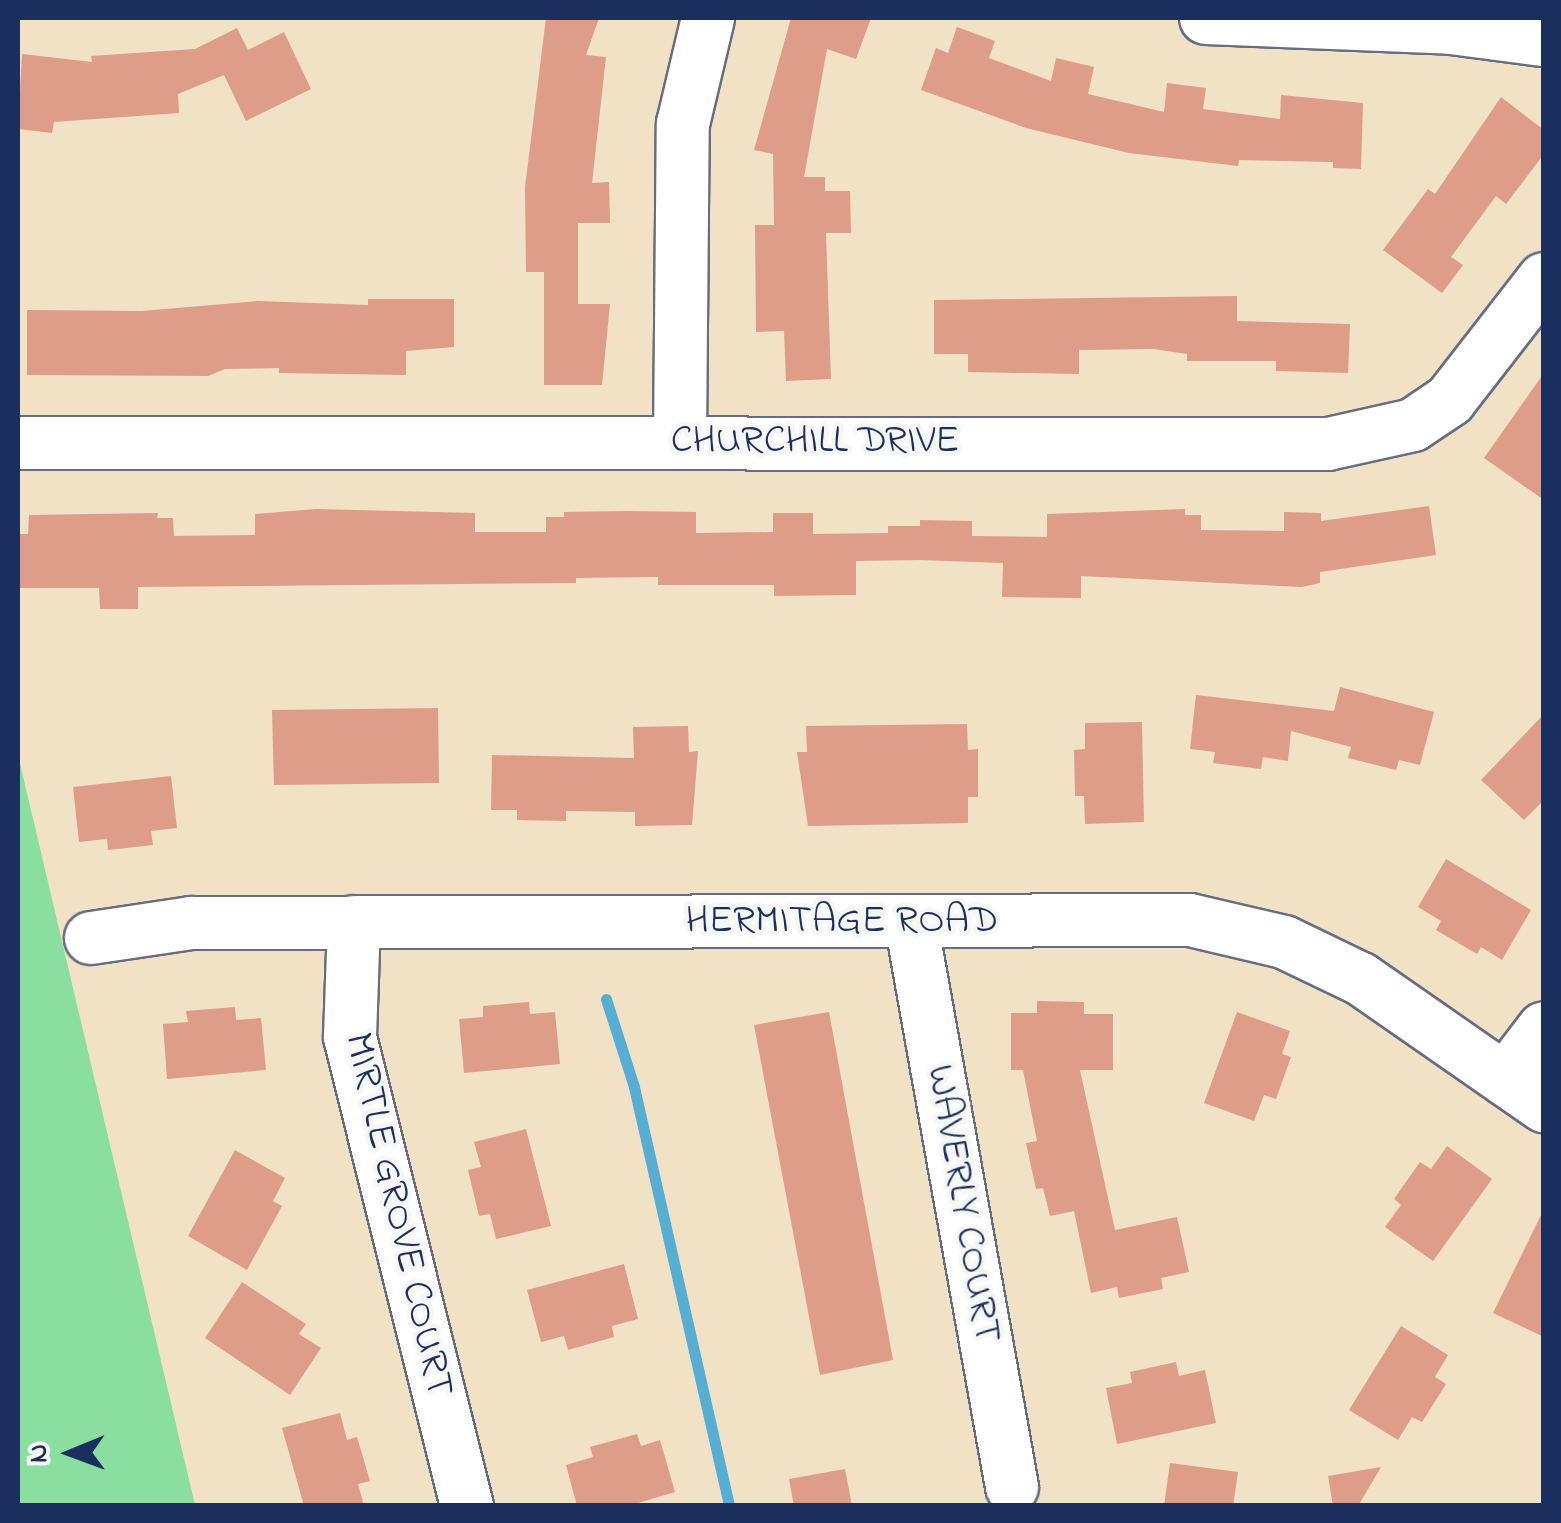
<!DOCTYPE html>
<html>
<head>
<meta charset="utf-8">
<style>
  body { margin:0 }
  #map { position:relative; width:1561px; height:1523px; overflow:hidden; background:#f1e1c5; font-family:"Indie Flower",sans-serif }
  div>[style] { position:absolute }
  .green>* { inset:0; background:#8adea0 }
  .stream>* { height:11px; margin:-5.5px; padding:0 5.5px; transform-origin:5.5px; border-radius:5.5px; background:#56aed3 }
  .building>* { inset:0; background:#de9d88 }
  .roads { filter:drop-shadow(2px 0 #666d82) drop-shadow(-2px 0 #666d82) drop-shadow(0 2px #666d82) drop-shadow(0 -2px #666d82) }
  .minor>* { height:52px; margin:-26px; padding:0 26px; transform-origin:26px; border-radius:26px; background:#fff }
  span { translate:-50% -50%; white-space:nowrap; text-align:center; line-height:1.15; -webkit-text-stroke:9px #f6f6f2; paint-order:stroke }
  .street-label { font-size:40px; color:#1b2f5e }
  .frame { position:absolute; inset:0; border:20px solid #1b2f5e; pointer-events:none }
  .north { position:absolute; left:20px; top:1403px; width:100px; height:100px; -webkit-text-stroke:8px #f6f6f2; paint-order:stroke; rotate:269deg; font-size:28px; font-weight:700; line-height:40px; text-align:center; color:#1b2f5e }
  .north::after { content:''; display:block; margin:auto; width:35px; height:45px; background:#1b2f5e; clip-path:polygon(50% 0,100% 100%,50% 72%,0 100%) }
</style>
</head>
<body>
<div id="map">
  <div class="green">
    <i style="clip-path:polygon(18px 755px,195px 1505px,18px 1505px)"></i>
  </div>
  <div class="stream">
    <i style="left:606px;top:999px;width:92px;rotate:72.3deg"></i>
    <i style="left:634px;top:1087px;width:430px;rotate:77.2deg"></i>
  </div>
  <div class="building">
    <i style="clip-path:polygon(546px 18px,599px 18px,586px 55px,606px 57px,592px 183px,609px 182px,610px 223px,578px 223px,578px 304px,610px 304px,602px 385px,544px 385px,544px 272px,526px 272px,525px 187px)"></i>
    <i style="clip-path:polygon(791px 18px,871px 18px,856px 59px,827px 49px,804px 177px,825px 177px,825px 191px,850px 191px,851px 233px,826px 233px,831px 379px,786px 381px,784px 331px,756px 332px,755px 225px,774px 225px,773px 154px,754px 150px)"></i>
    <i style="clip-path:polygon(957px 27px,995px 41px,989px 58px,1051px 81px,1056px 58px,1094px 67px,1088px 94px,1164px 112px,1167px 83px,1206px 88px,1203px 109px,1280px 119px,1281px 95px,1363px 103px,1361px 169px,1333px 168px,1333px 162px,1239px 160px,1238px 166px,1129px 153px,1026px 128px,921px 90px,936px 48px,948px 53px)"></i>
    <i style="clip-path:polygon(237px 28px,248px 50px,284px 32px,311px 89px,246px 121px,224px 75px,178px 94px,179px 113px,54px 122px,52px 133px,18px 129px,22px 54px,92px 62px,91px 56px,195px 49px)"></i>
    <i style="clip-path:polygon(1501px 97px,1544px 130px,1544px 154px,1506px 204px,1496px 196px,1451px 257px,1463px 265px,1442px 293px,1383px 250px,1428px 189px,1435px 194px)"></i>
    <i style="clip-path:polygon(1237px 296px,1237px 321px,1350px 324px,1348px 373px,1276px 371px,1276px 361px,1187px 361px,1187px 354px,1154px 349px,1079px 350px,1079px 374px,968px 372px,968px 354px,934px 354px,934px 300px)"></i>
    <i style="clip-path:polygon(368px 299px,454px 299px,454px 347px,406px 351px,406px 375px,279px 373px,279px 368px,225px 369px,208px 376px,27px 375px,27px 310px,142px 311px,258px 301px,368px 305px)"></i>
    <i style="clip-path:polygon(1544px 373px,1544px 500px,1484px 458px)"></i>
    <i style="clip-path:polygon(1429px 506px,1436px 555px,1320px 572px,1320px 583px,1302px 587px,1081px 576px,1081px 598px,1002px 597px,1003px 563px,919px 560px,856px 561px,856px 595px,774px 596px,774px 585px,658px 585px,658px 577px,576px 578px,576px 583px,138px 587px,138px 609px,100px 609px,99px 588px,18px 588px,18px 534px,28px 534px,29px 515px,158px 513px,157px 518px,173px 518px,174px 536px,255px 535px,255px 514px,316px 509px,475px 513px,475px 532px,546px 532px,546px 517px,564px 517px,564px 512px,627px 511px,696px 512px,696px 533px,773px 532px,773px 513px,813px 513px,813px 534px,888px 533px,888px 526px,920px 526px,920px 520px,972px 521px,972px 536px,1047px 537px,1047px 514px,1185px 509px,1185px 515px,1201px 515px,1201px 530px,1284px 531px,1284px 512px,1321px 513px,1321px 521px)"></i>
    <i style="clip-path:polygon(1340px 687px,1434px 712px,1420px 765px,1399px 760px,1396px 770px,1348px 758px,1351px 747px,1291px 731px,1288px 761px,1263px 757px,1261px 769px,1213px 763px,1215px 752px,1190px 749px,1196px 695px,1334px 711px)"></i>
    <i style="clip-path:polygon(438px 708px,439px 783px,274px 785px,272px 710px)"></i>
    <i style="clip-path:polygon(1544px 714px,1544px 800px,1524px 820px,1481px 780px)"></i>
    <i style="clip-path:polygon(1142px 722px,1144px 822px,1085px 824px,1084px 796px,1075px 796px,1074px 750px,1085px 749px,1085px 723px)"></i>
    <i style="clip-path:polygon(967px 724px,968px 750px,978px 749px,978px 797px,968px 797px,968px 823px,808px 826px,797px 752px,807px 752px,806px 726px)"></i>
    <i style="clip-path:polygon(688px 726px,689px 752px,698px 751px,692px 825px,635px 826px,635px 812px,566px 811px,566px 821px,517px 820px,517px 810px,491px 810px,492px 755px,634px 758px,633px 727px)"></i>
    <i style="clip-path:polygon(171px 776px,177px 828px,151px 831px,153px 845px,108px 850px,107px 839px,79px 842px,73px 787px)"></i>
    <i style="clip-path:polygon(1446px 859px,1531px 910px,1502px 960px,1481px 947px,1477px 954px,1436px 930px,1441px 921px,1418px 907px)"></i>
    <i style="clip-path:polygon(1037px 1001px,1084px 1002px,1084px 1014px,1113px 1014px,1113px 1070px,1080px 1070px,1115px 1230px,1177px 1217px,1189px 1272px,1161px 1278px,1163px 1289px,1119px 1298px,1117px 1287px,1091px 1293px,1074px 1211px,1050px 1216px,1043px 1188px,1036px 1189px,1026px 1143px,1037px 1141px,1023px 1070px,1011px 1070px,1011px 1013px,1037px 1013px)"></i>
    <i style="clip-path:polygon(529px 1002px,530px 1014px,555px 1012px,560px 1064px,464px 1073px,459px 1019px,483px 1017px,483px 1006px)"></i>
    <i style="clip-path:polygon(235px 1007px,236px 1020px,261px 1018px,266px 1070px,167px 1079px,163px 1024px,188px 1022px,186px 1011px)"></i>
    <i style="clip-path:polygon(829px 1012px,893px 1360px,820px 1375px,754px 1025px)"></i>
    <i style="clip-path:polygon(1237px 1012px,1290px 1031px,1282px 1054px,1291px 1057px,1276px 1099px,1264px 1095px,1254px 1121px,1204px 1103px)"></i>
    <i style="clip-path:polygon(526px 1129px,551px 1226px,496px 1239px,490px 1214px,479px 1216px,468px 1170px,481px 1167px,474px 1142px)"></i>
    <i style="clip-path:polygon(1447px 1146px,1492px 1179px,1433px 1261px,1385px 1227px,1401px 1205px,1394px 1199px,1420px 1162px,1431px 1169px)"></i>
    <i style="clip-path:polygon(235px 1150px,285px 1178px,273px 1201px,282px 1206px,247px 1270px,188px 1236px)"></i>
    <i style="clip-path:polygon(1544px 1209px,1544px 1337px,1493px 1313px)"></i>
    <i style="clip-path:polygon(624px 1264px,638px 1319px,612px 1326px,614px 1337px,568px 1350px,564px 1336px,541px 1342px,527px 1290px)"></i>
    <i style="clip-path:polygon(242px 1282px,306px 1324px,299px 1334px,321px 1348px,290px 1395px,205px 1338px)"></i>
    <i style="clip-path:polygon(1401px 1326px,1448px 1355px,1435px 1377px,1446px 1384px,1422px 1422px,1412px 1417px,1398px 1440px,1349px 1410px)"></i>
    <i style="clip-path:polygon(1176px 1362px,1179px 1376px,1205px 1370px,1216px 1423px,1117px 1444px,1106px 1388px,1132px 1383px,1130px 1372px)"></i>
    <i style="clip-path:polygon(340px 1413px,347px 1440px,357px 1437px,370px 1481px,358px 1484px,364px 1506px,304px 1506px,282px 1428px)"></i>
    <i style="clip-path:polygon(637px 1434px,641px 1446px,660px 1440px,675px 1492px,628px 1506px,577px 1506px,566px 1465px,593px 1457px,590px 1447px)"></i>
    <i style="clip-path:polygon(1170px 1463px,1238px 1472px,1233px 1506px,1164px 1506px)"></i>
    <i style="clip-path:polygon(1381px 1467px,1358px 1506px,1333px 1506px,1328px 1476px)"></i>
    <i style="clip-path:polygon(845px 1469px,852px 1506px,794px 1506px,789px 1479px)"></i>
  </div>
  <div class="roads">
    <div class="minor">
      <i style="left:1206px;top:18px;width:245px;rotate:2.3deg"></i>
      <i style="left:1451px;top:28px;width:94px;rotate:7.4deg"></i>
      <i style="left:680px;top:441px;width:317px;rotate:-89.5deg"></i>
      <i style="left:683px;top:124px;width:109px;rotate:-76.7deg"></i>
      <i style="left:18px;top:443px;width:1310px;rotate:0.04deg"></i>
      <i style="left:1328px;top:444px;width:87px;rotate:-12.6deg"></i>
      <i style="left:1413px;top:425px;width:45px;rotate:-34deg"></i>
      <i style="left:1450px;top:400px;width:153px;rotate:-52.2deg"></i>
      <i style="left:354px;top:922px;width:115px;rotate:92deg"></i>
      <i style="left:350px;top:1037px;width:483px;rotate:76deg"></i>
      <i style="left:911px;top:922px;width:574px;rotate:79.86deg"></i>
      <i style="left:91px;top:938px;width:101px;rotate:-8.5deg"></i>
      <i style="left:191px;top:923px;width:999px;rotate:-0.17deg"></i>
      <i style="left:1190px;top:920px;width:97px;rotate:13.2deg"></i>
      <i style="left:1284px;top:942px;width:85px;rotate:25.7deg"></i>
      <i style="left:1361px;top:979px;width:223px;rotate:34.8deg"></i>
      <i style="left:1505px;top:1079px;width:64px;rotate:-52.6deg"></i>
    </div>
  </div>
  <div class="street-label">
    <span style="left:815px;top:442px">CHURCHILL DRIVE</span>
    <span style="left:842px;top:922px">HERMITAGE ROAD</span>
    <span style="left:962px;top:1204px;rotate:80deg">WAVERLY COURT</span>
    <span style="left:397px;top:1215px;rotate:77deg">MIRTLE GROVE COURT</span>
  </div>
  <div class="frame"></div>
  <div class="north">N</div>
</div>
</body>
</html>
